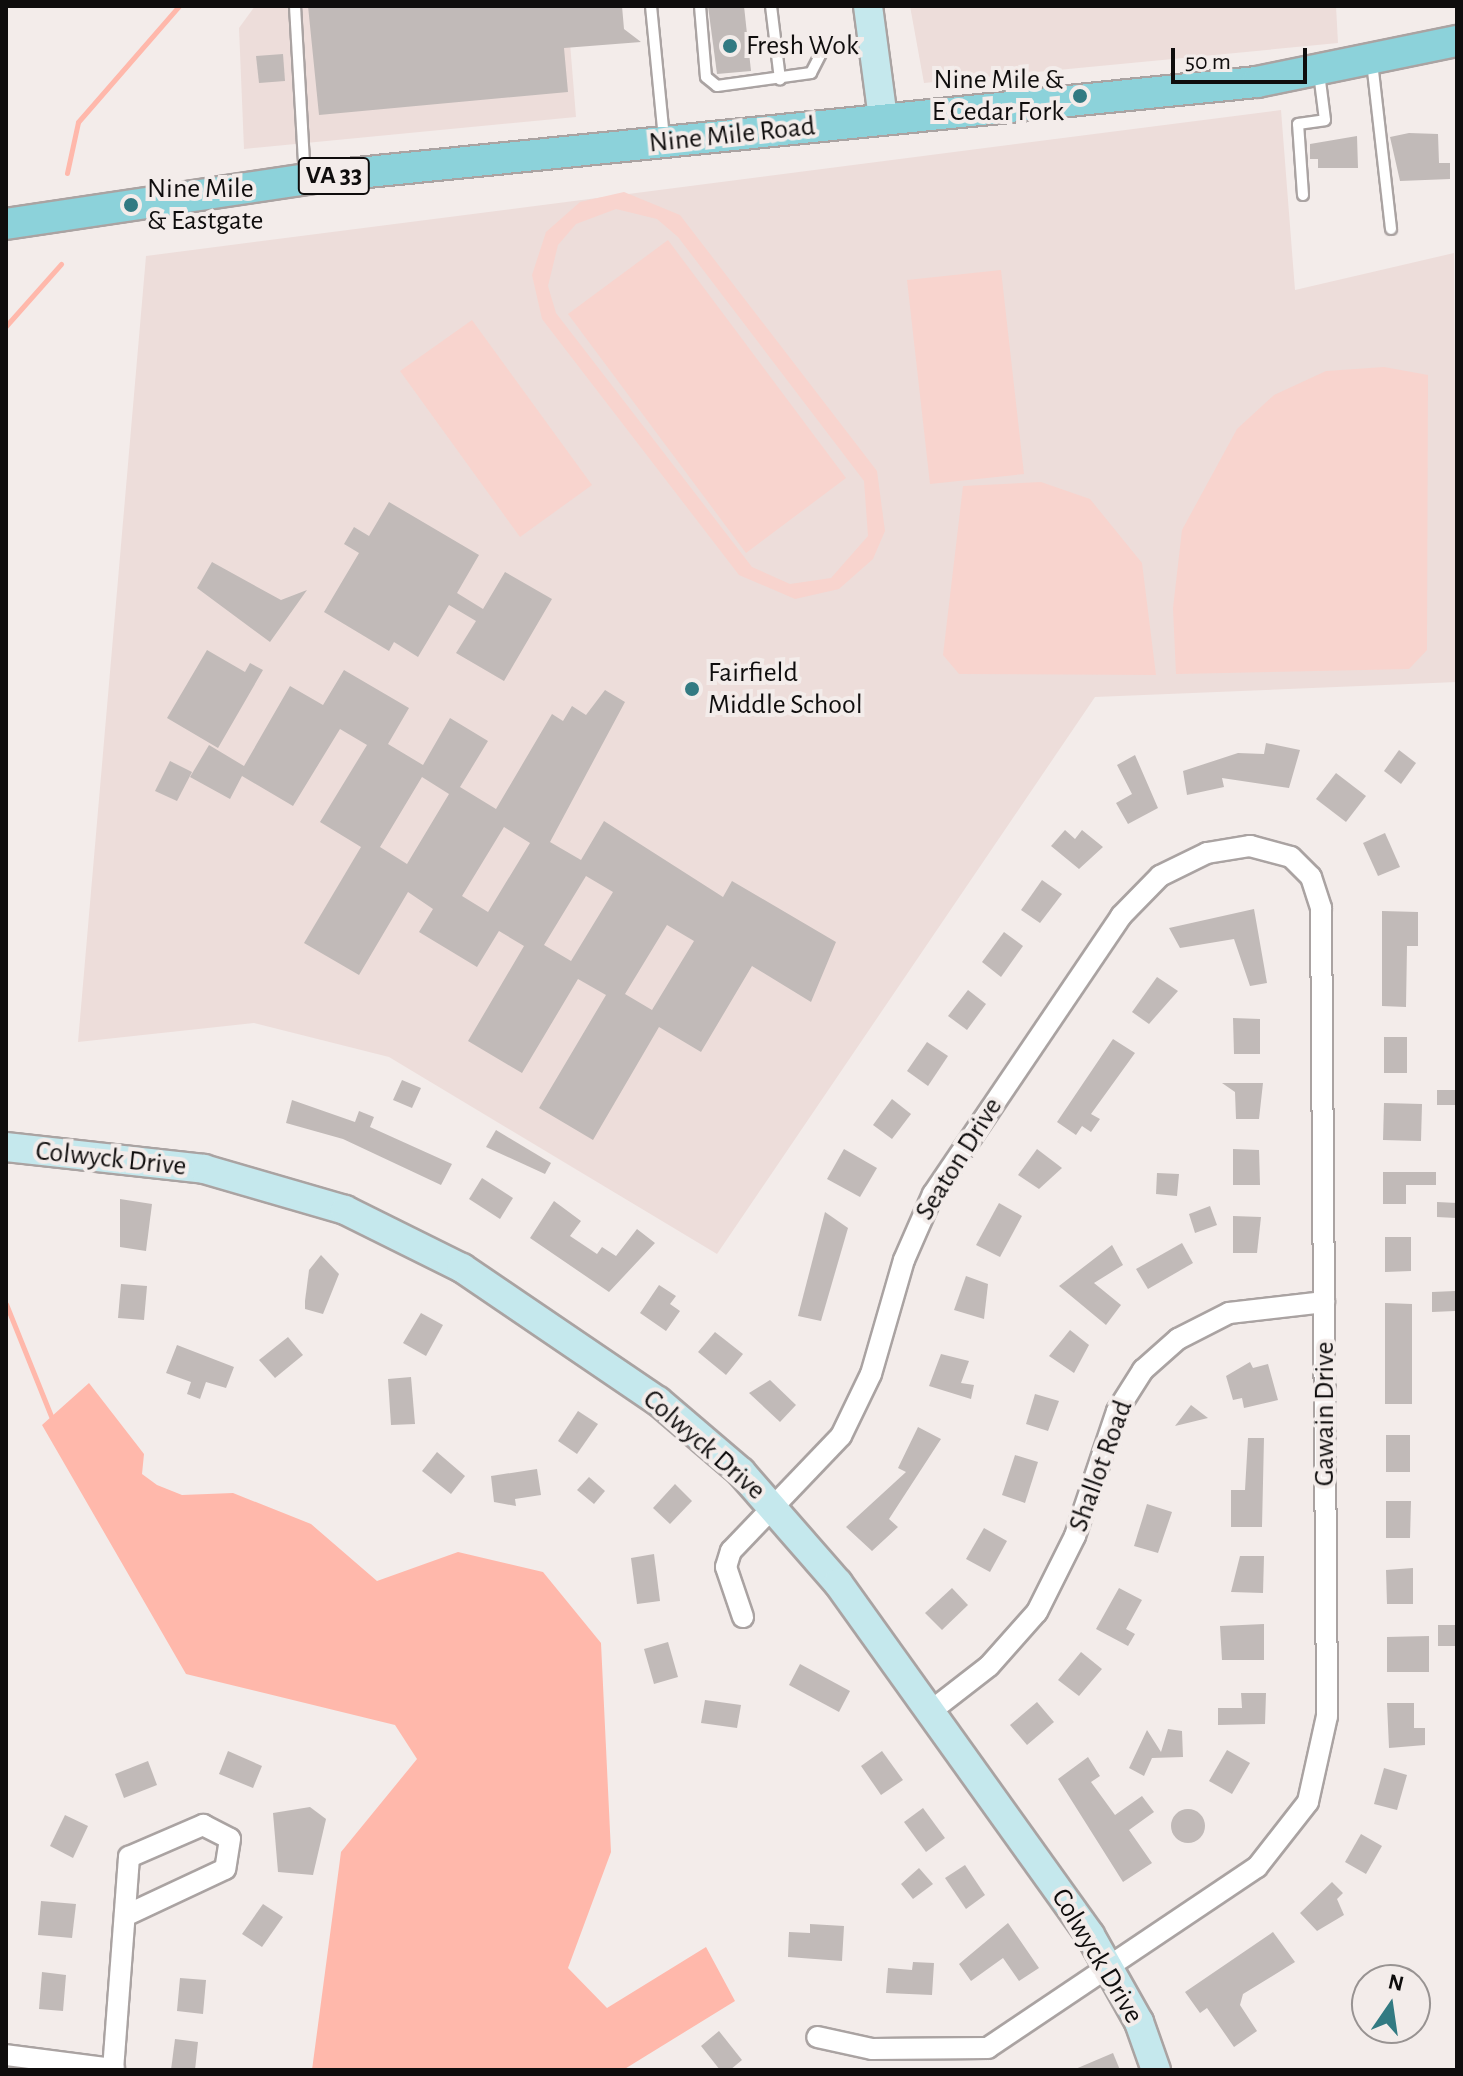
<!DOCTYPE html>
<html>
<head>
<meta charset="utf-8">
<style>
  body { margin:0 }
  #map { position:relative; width:1463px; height:2076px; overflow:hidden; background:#f3ecea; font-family:"Alegreya Sans",sans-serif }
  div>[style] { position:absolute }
  .built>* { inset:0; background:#edddda }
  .green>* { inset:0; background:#f8d4ce }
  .water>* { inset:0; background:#ffb8ab }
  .stream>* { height:5px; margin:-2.5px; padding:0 2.5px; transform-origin:2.5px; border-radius:2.5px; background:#ffb8ab }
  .building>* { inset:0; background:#c1bab8 }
  .round { border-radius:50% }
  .roads { filter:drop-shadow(2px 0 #aaa3a2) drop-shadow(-2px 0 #aaa3a2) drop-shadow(0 2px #aaa3a2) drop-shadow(0 -2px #aaa3a2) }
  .lane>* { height:10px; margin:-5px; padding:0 5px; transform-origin:5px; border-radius:5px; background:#fff }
  .street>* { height:20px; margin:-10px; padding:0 10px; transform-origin:10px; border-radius:10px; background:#fff }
  .secondary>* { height:28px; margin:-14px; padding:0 14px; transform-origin:14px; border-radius:14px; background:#c5e8ed }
  .primary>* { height:30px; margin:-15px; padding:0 15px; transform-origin:15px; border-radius:15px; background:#8cd2da }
  .dots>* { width:22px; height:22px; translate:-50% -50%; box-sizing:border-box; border:4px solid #f3ecea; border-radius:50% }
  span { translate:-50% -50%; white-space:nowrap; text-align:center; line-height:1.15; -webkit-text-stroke:8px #f3ecea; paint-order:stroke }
  .shield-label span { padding:2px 6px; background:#f3ecea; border:2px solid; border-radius:6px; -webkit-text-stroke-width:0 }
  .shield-label { font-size:26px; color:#0f0d0d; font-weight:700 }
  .poi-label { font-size:28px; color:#0f0d0d }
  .left { translate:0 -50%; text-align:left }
  .right { translate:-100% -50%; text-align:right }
  .street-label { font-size:28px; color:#0f0d0d }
  .frame { position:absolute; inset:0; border:8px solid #0f0d0d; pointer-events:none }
  .north { position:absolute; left:1351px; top:1964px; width:80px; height:80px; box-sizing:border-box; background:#f3ecea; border:2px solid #989392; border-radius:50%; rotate:13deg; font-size:22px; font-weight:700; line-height:32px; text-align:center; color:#0f0d0d }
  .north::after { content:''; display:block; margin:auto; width:28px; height:36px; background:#327a82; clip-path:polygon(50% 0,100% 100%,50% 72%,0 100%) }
  .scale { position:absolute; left:1171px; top:48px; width:136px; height:36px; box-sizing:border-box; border:4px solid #0f0d0d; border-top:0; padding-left:10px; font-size:24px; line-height:28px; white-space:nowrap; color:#0f0d0d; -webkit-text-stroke:6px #f3ecea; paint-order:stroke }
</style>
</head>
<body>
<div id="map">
  <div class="built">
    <i style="clip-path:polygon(255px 6px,567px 6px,576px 117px,244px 149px,239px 28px)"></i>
    <i style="clip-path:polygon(910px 6px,1336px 6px,1338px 43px,924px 83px)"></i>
    <i style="clip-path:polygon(1281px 110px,1295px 290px,1454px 253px,1457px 682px,1095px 697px,717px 1254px,389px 1057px,254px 1023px,78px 1042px,146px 256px)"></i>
  </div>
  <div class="green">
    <i style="clip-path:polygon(evenodd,624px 192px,680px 215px,877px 471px,885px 531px,873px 559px,839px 589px,795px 599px,739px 575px,542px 319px,532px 275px,546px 232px,580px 202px,624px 192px,616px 209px,657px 219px,678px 237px,864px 481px,868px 536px,831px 578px,790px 584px,752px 567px,556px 313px,548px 286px,558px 245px,576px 224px,616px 209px)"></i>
    <i style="clip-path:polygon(668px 240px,846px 478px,746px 553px,568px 314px)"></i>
    <i style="clip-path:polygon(1001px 270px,1024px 474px,930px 484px,907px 280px)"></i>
    <i style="clip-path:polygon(472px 320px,592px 485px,520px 537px,400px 371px)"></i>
    <i style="clip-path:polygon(1384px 367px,1428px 375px,1427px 650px,1409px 669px,1176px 674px,1173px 608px,1182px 530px,1237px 429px,1274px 395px,1326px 371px)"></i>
    <i style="clip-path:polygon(1041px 482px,1090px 499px,1142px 563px,1156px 675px,959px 674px,943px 655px,963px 486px)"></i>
  </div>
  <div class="water">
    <i style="clip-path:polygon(89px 1383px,144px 1454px,142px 1474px,157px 1485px,182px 1495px,233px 1493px,311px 1524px,377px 1581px,458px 1552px,543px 1572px,601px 1643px,611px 1852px,568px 1968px,607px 2008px,706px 1947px,735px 2001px,623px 2070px,312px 2070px,341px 1852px,417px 1759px,395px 1725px,186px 1674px,42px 1425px)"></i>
  </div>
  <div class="stream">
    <i style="left:67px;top:173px;width:52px;rotate:-77.8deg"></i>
    <i style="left:78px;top:122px;width:154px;rotate:-49deg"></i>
    <i style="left:6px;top:326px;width:83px;rotate:-48.4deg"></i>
    <i style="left:6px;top:1304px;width:121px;rotate:68.1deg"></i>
  </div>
  <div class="building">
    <i style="clip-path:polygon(308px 6px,622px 6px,624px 29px,641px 42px,564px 48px,568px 92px,319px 115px)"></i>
    <i style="clip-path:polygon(708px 6px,744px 6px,751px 71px,717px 74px)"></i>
    <i style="clip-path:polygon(283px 54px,285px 81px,259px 83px,256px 56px)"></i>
    <i style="clip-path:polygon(1409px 133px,1438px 134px,1439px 163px,1450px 163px,1450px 179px,1400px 181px,1390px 137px)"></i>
    <i style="clip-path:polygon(1357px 136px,1358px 168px,1318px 168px,1318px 159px,1310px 159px,1310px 144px)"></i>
    <i style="clip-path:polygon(389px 502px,479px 555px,457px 593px,483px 609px,505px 572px,552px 599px,504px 681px,456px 653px,476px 621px,449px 605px,418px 657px,394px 642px,389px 651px,324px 612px,359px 553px,344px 544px,354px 527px,369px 536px)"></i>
    <i style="clip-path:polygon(212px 562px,281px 600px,307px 590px,270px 642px,197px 588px)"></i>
    <i style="clip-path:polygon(207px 650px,245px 672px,250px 663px,263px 670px,218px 748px,167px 718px)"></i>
    <i style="clip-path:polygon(evenodd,344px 670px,409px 708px,388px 744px,423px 765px,450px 718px,488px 741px,460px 787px,496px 809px,552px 714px,563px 721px,572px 706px,586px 715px,605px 690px,625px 702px,550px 842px,581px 860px,604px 821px,723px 897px,732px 881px,836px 942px,811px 1002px,752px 966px,701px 1052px,659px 1027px,593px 1140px,539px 1108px,606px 995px,578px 979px,522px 1073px,468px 1041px,524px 946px,499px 931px,477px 967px,419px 932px,433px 909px,408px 892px,359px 975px,304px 943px,361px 847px,320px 822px,367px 745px,340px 729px,293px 806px,242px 776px,230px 799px,190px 777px,209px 745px,244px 766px,290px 686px,323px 705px,344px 670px,422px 777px,449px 794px,407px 864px,380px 847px,422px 777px,344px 670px,504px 827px,530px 843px,488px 912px,462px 896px,504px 827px,344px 670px,586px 876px,613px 892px,571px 961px,544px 945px,586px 876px,344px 670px,667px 925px,694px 941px,652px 1010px,625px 994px,667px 925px)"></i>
    <i style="clip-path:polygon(1266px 743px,1300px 750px,1289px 788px,1222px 778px,1224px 787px,1187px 795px,1183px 771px,1238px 753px,1264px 754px)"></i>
    <i style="clip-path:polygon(1399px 750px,1416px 763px,1401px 784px,1384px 771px)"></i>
    <i style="clip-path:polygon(1135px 755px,1158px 808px,1128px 824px,1116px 803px,1132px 794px,1117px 765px)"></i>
    <i style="clip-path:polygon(170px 761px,192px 772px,177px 801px,155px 791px)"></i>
    <i style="clip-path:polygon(1336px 773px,1366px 796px,1346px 822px,1316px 799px)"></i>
    <i style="clip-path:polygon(1065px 830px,1075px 839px,1082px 830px,1103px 847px,1079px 869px,1051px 846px)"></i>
    <i style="clip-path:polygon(1385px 833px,1400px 867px,1378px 876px,1363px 843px)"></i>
    <i style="clip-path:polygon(1042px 880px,1062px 894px,1040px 923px,1021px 910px)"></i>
    <i style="clip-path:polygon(1254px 909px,1267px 983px,1250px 986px,1234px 939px,1180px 948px,1169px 928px)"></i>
    <i style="clip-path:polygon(1382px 911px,1418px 912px,1418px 946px,1407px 946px,1406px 1007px,1382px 1006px)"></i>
    <i style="clip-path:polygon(1004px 932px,1023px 946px,1001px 977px,982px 962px)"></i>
    <i style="clip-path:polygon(1157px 977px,1178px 991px,1149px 1024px,1132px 1012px)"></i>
    <i style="clip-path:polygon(968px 990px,986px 1004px,967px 1030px,948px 1016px)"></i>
    <i style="clip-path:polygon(1233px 1018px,1260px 1019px,1260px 1054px,1234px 1054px)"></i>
    <i style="clip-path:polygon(1384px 1037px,1407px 1037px,1407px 1073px,1384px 1073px)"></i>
    <i style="clip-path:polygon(1113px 1039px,1135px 1053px,1091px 1114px,1100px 1119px,1091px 1132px,1082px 1126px,1076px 1135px,1057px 1122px)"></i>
    <i style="clip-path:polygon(927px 1042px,948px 1056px,928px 1086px,907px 1071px)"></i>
    <i style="clip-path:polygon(402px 1080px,421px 1088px,412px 1108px,393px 1100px)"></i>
    <i style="clip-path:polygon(1222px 1083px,1263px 1083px,1259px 1119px,1236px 1119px,1235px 1092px)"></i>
    <i style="clip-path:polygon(1437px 1090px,1457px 1090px,1457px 1105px,1437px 1105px)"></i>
    <i style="clip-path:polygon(892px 1099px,911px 1114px,892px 1139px,873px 1125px)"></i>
    <i style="clip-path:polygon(292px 1100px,355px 1122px,359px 1111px,374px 1117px,370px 1127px,452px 1164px,441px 1185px,343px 1139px,286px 1123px)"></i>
    <i style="clip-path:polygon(1384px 1103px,1422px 1104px,1421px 1141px,1383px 1140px)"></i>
    <i style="clip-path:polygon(496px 1130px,551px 1163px,545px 1174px,486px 1147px)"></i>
    <i style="clip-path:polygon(844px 1149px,877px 1168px,860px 1197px,827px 1179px)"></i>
    <i style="clip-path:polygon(1037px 1149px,1062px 1168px,1039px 1189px,1018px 1175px)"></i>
    <i style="clip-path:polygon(1233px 1149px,1259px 1150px,1260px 1185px,1233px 1185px)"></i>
    <i style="clip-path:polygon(1383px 1172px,1436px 1172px,1436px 1185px,1406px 1185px,1406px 1204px,1383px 1204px)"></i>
    <i style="clip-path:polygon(1157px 1173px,1179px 1174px,1177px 1196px,1156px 1194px)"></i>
    <i style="clip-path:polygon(482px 1178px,513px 1198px,500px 1219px,469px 1199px)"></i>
    <i style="clip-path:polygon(120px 1199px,152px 1204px,146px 1251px,120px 1247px)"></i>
    <i style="clip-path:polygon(554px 1201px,581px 1221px,570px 1236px,597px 1254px,602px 1247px,616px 1256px,637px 1229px,655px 1243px,609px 1292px,530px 1238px)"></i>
    <i style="clip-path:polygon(1437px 1202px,1457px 1203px,1456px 1218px,1437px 1217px)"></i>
    <i style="clip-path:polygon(999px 1203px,1022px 1216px,1000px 1257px,976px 1245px)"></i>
    <i style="clip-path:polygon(1210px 1206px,1217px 1225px,1195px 1233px,1189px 1214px)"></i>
    <i style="clip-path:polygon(825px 1212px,848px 1228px,821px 1321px,798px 1316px)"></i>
    <i style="clip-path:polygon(1233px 1216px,1261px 1217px,1257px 1253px,1233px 1253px)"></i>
    <i style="clip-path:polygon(1385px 1237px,1411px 1237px,1411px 1271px,1385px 1272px)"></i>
    <i style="clip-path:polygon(1182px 1243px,1193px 1263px,1148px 1289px,1136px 1269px)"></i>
    <i style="clip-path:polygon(1112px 1245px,1123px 1265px,1094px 1283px,1121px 1305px,1106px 1325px,1059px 1286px)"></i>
    <i style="clip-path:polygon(321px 1255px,339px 1274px,323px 1314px,305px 1309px,305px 1301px,309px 1270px)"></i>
    <i style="clip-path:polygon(966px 1276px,988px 1284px,984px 1319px,954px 1310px)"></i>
    <i style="clip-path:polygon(121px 1284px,147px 1286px,144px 1320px,118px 1318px)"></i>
    <i style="clip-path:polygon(659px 1285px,676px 1296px,670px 1304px,680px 1311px,666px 1331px,640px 1313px)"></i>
    <i style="clip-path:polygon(1455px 1291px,1455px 1311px,1432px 1312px,1432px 1292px)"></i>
    <i style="clip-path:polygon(1385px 1303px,1412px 1304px,1412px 1404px,1385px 1404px)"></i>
    <i style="clip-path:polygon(421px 1313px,443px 1325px,426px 1356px,403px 1343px)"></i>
    <i style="clip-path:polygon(1070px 1330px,1089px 1345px,1074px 1373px,1049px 1356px)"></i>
    <i style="clip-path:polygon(715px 1332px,743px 1354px,726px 1375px,698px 1352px)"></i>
    <i style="clip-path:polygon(288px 1337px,303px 1355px,275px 1378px,259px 1360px)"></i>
    <i style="clip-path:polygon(177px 1345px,234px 1367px,226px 1388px,206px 1382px,200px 1399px,187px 1394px,191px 1382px,166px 1373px)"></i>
    <i style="clip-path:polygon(941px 1354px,969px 1361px,961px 1383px,974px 1385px,971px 1399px,929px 1386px)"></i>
    <i style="clip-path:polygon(1250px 1362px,1253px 1368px,1268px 1364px,1278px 1400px,1244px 1408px,1242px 1398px,1233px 1400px,1226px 1376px)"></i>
    <i style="clip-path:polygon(411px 1377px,415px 1424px,391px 1425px,388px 1379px)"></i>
    <i style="clip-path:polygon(770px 1380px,796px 1405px,780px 1422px,749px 1393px)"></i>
    <i style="clip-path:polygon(1035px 1394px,1059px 1401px,1048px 1431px,1026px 1424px)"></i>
    <i style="clip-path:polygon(1191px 1405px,1208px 1418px,1175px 1426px)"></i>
    <i style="clip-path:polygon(578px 1411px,598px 1424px,577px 1454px,558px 1441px)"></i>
    <i style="clip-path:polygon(918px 1427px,941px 1439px,889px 1519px,898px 1527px,872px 1551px,846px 1527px,906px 1472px,898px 1468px)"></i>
    <i style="clip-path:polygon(1386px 1435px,1410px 1435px,1410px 1472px,1386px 1472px)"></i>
    <i style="clip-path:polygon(1248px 1438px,1264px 1438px,1262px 1527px,1231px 1527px,1231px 1490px,1245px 1490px)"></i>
    <i style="clip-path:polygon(437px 1452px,465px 1476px,451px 1494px,422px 1471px)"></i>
    <i style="clip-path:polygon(1015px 1455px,1038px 1462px,1025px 1503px,1002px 1495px)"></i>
    <i style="clip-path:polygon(537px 1469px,541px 1495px,515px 1499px,516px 1506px,494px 1502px,491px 1476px)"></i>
    <i style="clip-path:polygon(589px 1477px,605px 1491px,594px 1504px,577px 1490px)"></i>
    <i style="clip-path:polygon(675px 1484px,692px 1501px,670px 1524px,653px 1508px)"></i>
    <i style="clip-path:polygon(1386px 1501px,1411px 1501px,1410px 1538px,1386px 1538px)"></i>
    <i style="clip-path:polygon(1147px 1504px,1172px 1512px,1158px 1553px,1134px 1546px)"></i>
    <i style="clip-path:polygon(984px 1528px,1007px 1541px,990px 1572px,966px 1559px)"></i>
    <i style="clip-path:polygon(654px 1554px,660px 1601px,637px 1604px,631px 1558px)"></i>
    <i style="clip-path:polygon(1240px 1556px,1264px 1556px,1263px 1593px,1231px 1592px)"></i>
    <i style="clip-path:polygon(1413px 1568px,1413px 1604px,1387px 1604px,1386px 1570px)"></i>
    <i style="clip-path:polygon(952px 1588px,968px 1605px,942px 1630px,925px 1613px)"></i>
    <i style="clip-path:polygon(1119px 1588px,1142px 1600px,1126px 1629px,1135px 1634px,1128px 1646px,1096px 1629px)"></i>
    <i style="clip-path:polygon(1264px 1624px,1264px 1660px,1222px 1660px,1220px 1626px)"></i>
    <i style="clip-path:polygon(1438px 1625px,1457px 1625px,1457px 1646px,1438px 1646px)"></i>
    <i style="clip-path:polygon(1429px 1636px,1429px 1672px,1387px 1672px,1387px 1637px)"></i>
    <i style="clip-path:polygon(668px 1642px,678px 1677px,654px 1684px,644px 1649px)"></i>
    <i style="clip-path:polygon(1081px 1652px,1102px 1669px,1079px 1696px,1058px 1680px)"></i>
    <i style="clip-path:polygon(800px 1664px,850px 1691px,839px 1712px,789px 1685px)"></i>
    <i style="clip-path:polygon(1241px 1693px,1266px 1693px,1265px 1724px,1218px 1725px,1218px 1708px,1242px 1708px)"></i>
    <i style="clip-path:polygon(705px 1700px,741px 1705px,737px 1728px,701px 1723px)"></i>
    <i style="clip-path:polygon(1037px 1702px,1054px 1722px,1027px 1745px,1010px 1725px)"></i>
    <i style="clip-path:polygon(1387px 1703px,1414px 1703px,1414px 1728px,1425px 1728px,1425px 1745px,1389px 1748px)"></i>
    <i style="clip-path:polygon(1168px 1729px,1182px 1731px,1183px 1757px,1152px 1758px,1144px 1776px,1129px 1768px,1147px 1730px,1161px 1752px)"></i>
    <i style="clip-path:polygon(1227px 1750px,1250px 1763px,1232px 1794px,1209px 1781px)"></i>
    <i style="clip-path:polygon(228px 1751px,262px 1766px,253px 1788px,219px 1774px)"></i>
    <i style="clip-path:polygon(882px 1751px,903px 1780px,881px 1795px,861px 1766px)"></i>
    <i style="clip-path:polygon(1088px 1757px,1100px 1776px,1091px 1782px,1115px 1815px,1142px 1796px,1154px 1812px,1129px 1830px,1152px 1863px,1123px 1882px,1058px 1779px)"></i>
    <i style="clip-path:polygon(148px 1761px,157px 1785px,124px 1798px,115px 1774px)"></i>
    <i style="clip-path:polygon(1384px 1768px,1407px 1775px,1397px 1810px,1374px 1804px)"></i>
    <i style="clip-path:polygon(310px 1807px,326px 1819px,313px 1875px,278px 1872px,273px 1813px)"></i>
    <i style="clip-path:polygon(923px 1808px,945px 1838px,926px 1852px,904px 1822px)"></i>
    <i class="round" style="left:1171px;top:1809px;width:34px;height:34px"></i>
    <i style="clip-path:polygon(65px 1815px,88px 1826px,73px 1858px,50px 1846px)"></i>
    <i style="clip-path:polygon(1361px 1834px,1382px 1846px,1366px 1874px,1345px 1862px)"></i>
    <i style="clip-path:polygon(965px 1865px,985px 1895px,966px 1909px,945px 1878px)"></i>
    <i style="clip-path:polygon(919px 1868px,933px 1884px,913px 1899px,901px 1884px)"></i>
    <i style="clip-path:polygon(1332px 1882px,1343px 1893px,1337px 1899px,1344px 1915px,1317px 1931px,1300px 1913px)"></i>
    <i style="clip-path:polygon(41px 1901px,76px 1904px,72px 1938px,38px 1935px)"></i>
    <i style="clip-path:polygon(263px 1904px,283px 1917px,262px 1947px,242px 1934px)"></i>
    <i style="clip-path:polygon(1008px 1923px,1039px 1968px,1019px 1981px,1003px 1958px,971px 1981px,959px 1964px)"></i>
    <i style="clip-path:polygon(810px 1924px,844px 1926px,842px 1961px,788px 1957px,789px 1932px,810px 1933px)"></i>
    <i style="clip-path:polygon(1273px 1932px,1295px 1962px,1243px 1994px,1240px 2005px,1257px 2031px,1234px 2047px,1207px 2008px,1200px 2013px,1185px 1992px)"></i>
    <i style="clip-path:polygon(913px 1962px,934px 1963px,932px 1995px,886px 1993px,888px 1968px,912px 1970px)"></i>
    <i style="clip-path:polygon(42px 1972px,66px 1975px,63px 2011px,39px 2009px)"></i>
    <i style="clip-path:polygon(180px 1978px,206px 1980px,203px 2014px,177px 2011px)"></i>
    <i style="clip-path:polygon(719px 2031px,742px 2060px,730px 2070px,720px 2070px,701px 2046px)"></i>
    <i style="clip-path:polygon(175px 2039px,198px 2042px,195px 2070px,171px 2070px)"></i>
    <i style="clip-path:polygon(1113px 2053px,1120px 2070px,1073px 2070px)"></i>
  </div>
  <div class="roads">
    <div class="lane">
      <i style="left:295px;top:6px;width:171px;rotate:86.7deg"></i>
      <i style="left:651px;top:6px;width:134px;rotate:84.4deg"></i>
      <i style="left:700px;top:6px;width:71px;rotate:85.2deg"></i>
      <i style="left:706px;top:77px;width:14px;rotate:39deg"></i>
      <i style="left:717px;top:86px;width:95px;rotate:-7.9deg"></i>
      <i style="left:811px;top:73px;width:22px;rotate:-63deg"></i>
      <i style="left:771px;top:6px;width:74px;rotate:83deg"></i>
      <i style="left:1372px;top:62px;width:168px;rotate:83.5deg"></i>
      <i style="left:1303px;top:195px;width:71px;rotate:-94deg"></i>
      <i style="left:1298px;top:124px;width:27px;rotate:-8deg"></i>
      <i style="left:1325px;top:120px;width:47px;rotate:-97.3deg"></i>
    </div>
    <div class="street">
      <i style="left:743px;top:1617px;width:53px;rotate:-108.8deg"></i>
      <i style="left:726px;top:1567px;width:17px;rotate:-73deg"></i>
      <i style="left:731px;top:1551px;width:159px;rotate:-46.3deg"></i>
      <i style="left:841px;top:1436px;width:69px;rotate:-64.2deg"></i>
      <i style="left:871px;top:1374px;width:119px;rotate:-73.9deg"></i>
      <i style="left:904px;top:1260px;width:72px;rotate:-66.3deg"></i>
      <i style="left:933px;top:1194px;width:336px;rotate:-55.9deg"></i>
      <i style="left:1121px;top:916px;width:56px;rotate:-45.7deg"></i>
      <i style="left:1160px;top:876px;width:52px;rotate:-26.1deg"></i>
      <i style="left:1207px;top:853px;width:44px;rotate:-9.2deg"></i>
      <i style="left:1250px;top:846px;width:42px;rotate:15deg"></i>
      <i style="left:1291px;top:857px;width:28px;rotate:45deg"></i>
      <i style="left:1311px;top:877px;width:33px;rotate:72deg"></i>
      <i style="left:1321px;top:908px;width:808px;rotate:89.57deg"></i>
      <i style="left:1327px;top:1716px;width:88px;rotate:102.5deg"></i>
      <i style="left:1308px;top:1802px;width:83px;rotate:128.1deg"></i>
      <i style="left:1257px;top:1867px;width:324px;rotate:146.1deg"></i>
      <i style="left:988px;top:2048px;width:116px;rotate:179.5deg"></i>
      <i style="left:872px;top:2049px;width:56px;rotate:-167.7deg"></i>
      <i style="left:931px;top:1711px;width:73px;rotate:-37.8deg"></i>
      <i style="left:989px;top:1666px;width:72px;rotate:-48.4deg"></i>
      <i style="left:1037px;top:1612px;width:85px;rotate:-63.4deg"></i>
      <i style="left:1075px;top:1536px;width:132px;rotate:-71.4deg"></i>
      <i style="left:1117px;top:1411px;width:49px;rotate:-57.6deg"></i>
      <i style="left:1143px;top:1370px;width:47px;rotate:-41.5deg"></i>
      <i style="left:1178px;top:1339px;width:57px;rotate:-27deg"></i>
      <i style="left:1229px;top:1313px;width:96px;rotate:-6.6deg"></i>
      <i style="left:6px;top:2055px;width:109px;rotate:7.4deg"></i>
      <i style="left:113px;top:2070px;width:214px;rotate:-85.7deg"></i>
      <i style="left:129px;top:1857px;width:81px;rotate:-23.4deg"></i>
      <i style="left:203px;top:1825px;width:30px;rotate:27deg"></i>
      <i style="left:230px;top:1839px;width:30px;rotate:99deg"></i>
      <i style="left:225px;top:1869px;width:104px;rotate:154.9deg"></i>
    </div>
    <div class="secondary">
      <i style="left:868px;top:6px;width:114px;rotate:82.4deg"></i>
      <i style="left:6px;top:1147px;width:199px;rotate:6.3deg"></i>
      <i style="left:204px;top:1169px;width:147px;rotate:16.2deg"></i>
      <i style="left:345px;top:1210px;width:131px;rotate:26.4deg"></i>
      <i style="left:462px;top:1268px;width:237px;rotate:34.2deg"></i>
      <i style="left:658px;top:1401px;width:109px;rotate:40.5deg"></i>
      <i style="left:741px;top:1472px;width:147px;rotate:48.9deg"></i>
      <i style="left:838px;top:1583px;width:433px;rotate:54.4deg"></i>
      <i style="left:1090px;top:1935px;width:100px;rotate:60.6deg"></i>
      <i style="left:1139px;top:2022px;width:51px;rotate:70.5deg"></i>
    </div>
    <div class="primary">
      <i style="left:6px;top:224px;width:326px;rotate:-8.5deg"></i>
      <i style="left:328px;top:176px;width:934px;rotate:-5.78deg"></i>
      <i style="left:1257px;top:82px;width:204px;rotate:-11.6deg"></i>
    </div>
  </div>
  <div class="dots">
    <i style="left:730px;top:46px;background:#327a82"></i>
    <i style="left:1080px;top:96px;background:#327a82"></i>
    <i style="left:131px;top:205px;background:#327a82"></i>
    <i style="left:692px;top:689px;background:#327a82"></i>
  </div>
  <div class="shield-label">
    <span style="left:334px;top:176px">VA 33</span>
  </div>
  <div class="poi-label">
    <span class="left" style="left:746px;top:46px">Fresh Wok</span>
    <span class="right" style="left:1064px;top:96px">Nine Mile &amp;<br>E Cedar Fork</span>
    <span class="left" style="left:147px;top:205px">Nine Mile<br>&amp; Eastgate</span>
    <span class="left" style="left:708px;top:689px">Fairfield<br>Middle School</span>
  </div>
  <div class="street-label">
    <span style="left:732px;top:135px;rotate:-6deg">Nine Mile Road</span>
    <span style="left:111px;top:1159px;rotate:6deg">Colwyck Drive</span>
    <span style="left:959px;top:1159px;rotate:-58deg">Seaton Drive</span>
    <span style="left:1325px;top:1414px;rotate:-90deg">Gawain Drive</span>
    <span style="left:704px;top:1445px;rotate:41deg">Colwyck Drive</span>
    <span style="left:1101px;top:1466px;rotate:-70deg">Shallot Road</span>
    <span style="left:1097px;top:1956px;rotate:59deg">Colwyck Drive</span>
  </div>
  <div class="frame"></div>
  <div class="north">N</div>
  <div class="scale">50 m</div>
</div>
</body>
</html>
